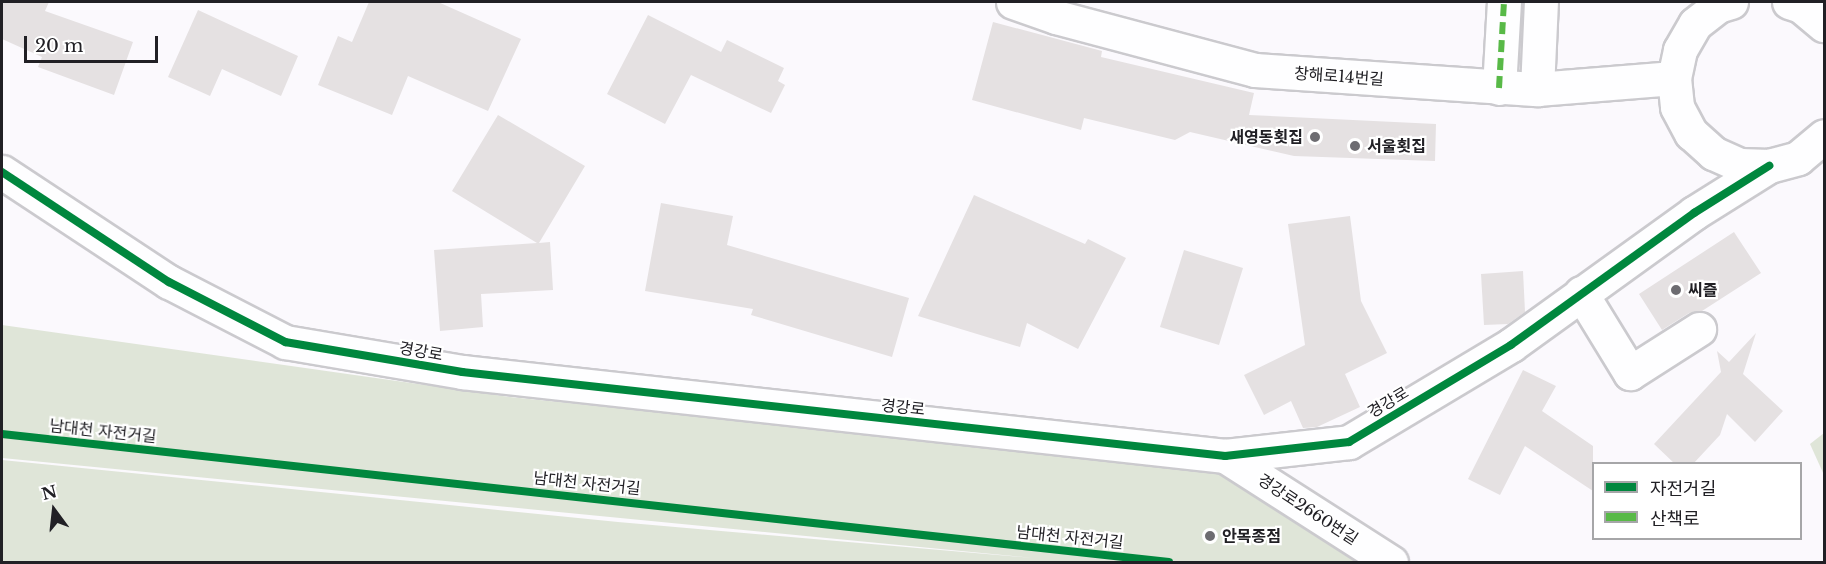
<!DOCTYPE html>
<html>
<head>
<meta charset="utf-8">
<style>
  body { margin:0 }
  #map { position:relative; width:1826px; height:564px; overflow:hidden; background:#fbf9fd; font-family:"Libre Baskerville","Noto Sans KR",serif }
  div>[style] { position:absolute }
  .green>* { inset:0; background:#dfe5d8 }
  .building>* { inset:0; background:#e5e1e2 }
  .roads { filter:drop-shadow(2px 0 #cbcace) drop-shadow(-2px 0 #cbcace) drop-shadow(0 2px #cbcace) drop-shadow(0 -2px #cbcace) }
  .minor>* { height:33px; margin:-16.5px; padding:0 16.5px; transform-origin:16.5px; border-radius:16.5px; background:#fefeff }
  .quiet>* { height:6px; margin-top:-3px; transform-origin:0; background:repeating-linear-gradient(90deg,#58b947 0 12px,transparent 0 18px) }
  .cycleway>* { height:8px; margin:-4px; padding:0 4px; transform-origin:4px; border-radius:4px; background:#00873e }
  .dots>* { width:16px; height:16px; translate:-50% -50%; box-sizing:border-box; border:3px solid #fff; border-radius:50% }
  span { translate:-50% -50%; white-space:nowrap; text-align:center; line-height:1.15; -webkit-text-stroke:4.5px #fff; paint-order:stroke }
  .street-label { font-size:16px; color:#212025 }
  .poi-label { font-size:16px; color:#212025; font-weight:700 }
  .right { translate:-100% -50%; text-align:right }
  .left { translate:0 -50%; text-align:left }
  .frame { position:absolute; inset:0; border:3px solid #212025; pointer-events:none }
  .legend { position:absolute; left:1592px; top:462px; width:210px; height:78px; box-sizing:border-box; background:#fff; border:2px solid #a6a6a8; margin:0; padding:8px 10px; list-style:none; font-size:18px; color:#212025 }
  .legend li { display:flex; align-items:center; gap:12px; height:30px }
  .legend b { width:30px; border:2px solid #a6a6a8 }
  .north { position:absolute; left:24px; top:480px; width:60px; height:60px; -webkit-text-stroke:4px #fff; paint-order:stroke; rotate:345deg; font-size:16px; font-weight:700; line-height:24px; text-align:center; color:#212025 }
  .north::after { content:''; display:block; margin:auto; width:21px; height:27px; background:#212025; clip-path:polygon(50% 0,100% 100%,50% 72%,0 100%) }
  .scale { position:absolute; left:24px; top:36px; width:134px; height:27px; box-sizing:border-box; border:3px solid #212025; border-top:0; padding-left:8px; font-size:18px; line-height:21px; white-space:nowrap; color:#212025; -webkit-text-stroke:4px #fff; paint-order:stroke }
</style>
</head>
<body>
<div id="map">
  <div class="green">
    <i style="clip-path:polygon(2px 325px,510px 397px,1215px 469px,1391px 562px,2px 562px,2px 460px,618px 522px,1033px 558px,2px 458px)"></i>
    <i style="clip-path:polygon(1824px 433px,1824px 475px,1810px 444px)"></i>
  </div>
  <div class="building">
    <i style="clip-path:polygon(2px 2px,49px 2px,45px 11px,133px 42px,114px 95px,38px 67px,42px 57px,2px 39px)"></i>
    <i style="clip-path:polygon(369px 2px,438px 2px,521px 39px,488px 111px,408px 76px,392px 115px,318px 85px,338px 36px,352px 42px)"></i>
    <i style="clip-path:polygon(198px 10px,298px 56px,281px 96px,222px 69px,210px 96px,168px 77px)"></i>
    <i style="clip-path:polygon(648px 15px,721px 52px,727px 40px,784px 68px,778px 81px,785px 85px,771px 113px,691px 75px,665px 124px,607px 94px)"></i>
    <i style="clip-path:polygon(993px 22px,1102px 51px,1101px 57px,1254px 93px,1249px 115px,1436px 124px,1435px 161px,1294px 156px,1190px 132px,1175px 140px,1084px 118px,1081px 130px,972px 100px)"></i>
    <i style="clip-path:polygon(498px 115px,585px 166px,539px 243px,550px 242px,553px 290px,481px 294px,483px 327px,440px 331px,434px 250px,537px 243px,452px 191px)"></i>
    <i style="clip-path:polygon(974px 195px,1085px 244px,1088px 239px,1126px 258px,1078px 349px,1027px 323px,1020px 347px,918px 316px)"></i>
    <i style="clip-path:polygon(661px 203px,733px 216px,727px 245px,909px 298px,892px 357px,751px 315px,753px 309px,645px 291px)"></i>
    <i style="clip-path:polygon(1350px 216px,1361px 301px,1387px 353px,1345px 374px,1360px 407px,1317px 427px,1303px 428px,1291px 401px,1264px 415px,1244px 375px,1305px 345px,1288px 224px)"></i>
    <i style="clip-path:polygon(1734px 232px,1761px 273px,1702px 311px,1689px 313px,1662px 330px,1639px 294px)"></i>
    <i style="clip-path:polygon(1184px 250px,1243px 268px,1219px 345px,1160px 327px)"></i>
    <i style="clip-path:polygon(1523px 271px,1525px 312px,1508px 324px,1484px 325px,1481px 274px)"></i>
    <i style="clip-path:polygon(1756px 333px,1743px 374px,1783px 411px,1755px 442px,1727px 414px,1720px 435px,1693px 464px,1675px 464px,1654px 444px,1721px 372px,1717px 351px,1729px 362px)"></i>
    <i style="clip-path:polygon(1523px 370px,1556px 386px,1542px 411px,1593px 446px,1593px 491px,1525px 446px,1500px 495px,1468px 479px)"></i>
  </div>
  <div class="roads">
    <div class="minor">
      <i style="left:1013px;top:2px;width:46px;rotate:19.2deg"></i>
      <i style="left:1056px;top:17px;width:206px;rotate:14.9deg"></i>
      <i style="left:1255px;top:70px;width:283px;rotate:3.9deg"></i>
      <i style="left:1537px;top:89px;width:137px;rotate:-4.6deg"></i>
      <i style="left:1731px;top:2px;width:14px;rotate:163deg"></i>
      <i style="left:1718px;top:6px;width:29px;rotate:142deg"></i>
      <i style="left:1695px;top:24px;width:30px;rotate:120deg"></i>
      <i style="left:1680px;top:50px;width:29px;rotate:102deg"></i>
      <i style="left:1674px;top:78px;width:29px;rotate:84deg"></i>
      <i style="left:1677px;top:107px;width:30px;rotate:62deg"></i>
      <i style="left:1691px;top:133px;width:30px;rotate:42deg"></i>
      <i style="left:1713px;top:153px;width:30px;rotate:24deg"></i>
      <i style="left:1740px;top:165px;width:29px;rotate:2deg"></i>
      <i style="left:1769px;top:166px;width:30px;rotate:-15deg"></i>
      <i style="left:1798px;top:158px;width:34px;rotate:-40deg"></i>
      <i style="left:1789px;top:2px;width:13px;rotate:18deg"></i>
      <i style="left:1801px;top:6px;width:30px;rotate:40deg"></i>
      <i style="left:1499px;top:88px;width:86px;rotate:-86.7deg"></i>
      <i style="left:1537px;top:89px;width:87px;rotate:-87.4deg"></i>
      <i style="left:2px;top:172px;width:200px;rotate:33.4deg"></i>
      <i style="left:169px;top:282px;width:131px;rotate:27.3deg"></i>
      <i style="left:285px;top:342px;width:180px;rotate:9.6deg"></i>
      <i style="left:462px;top:372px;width:768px;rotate:6.28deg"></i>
      <i style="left:1225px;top:456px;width:125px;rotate:-6.4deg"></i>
      <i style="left:1349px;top:442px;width:189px;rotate:-30.9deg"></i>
      <i style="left:1511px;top:345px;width:226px;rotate:-35.8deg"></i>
      <i style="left:1694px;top:213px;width:89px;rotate:-32.1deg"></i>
      <i style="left:1581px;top:293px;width:94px;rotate:58.5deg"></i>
      <i style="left:1630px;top:373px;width:82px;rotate:-32.5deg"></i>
      <i style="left:1225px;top:456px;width:197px;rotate:32.6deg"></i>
    </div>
  </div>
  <div class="quiet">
    <i style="left:1499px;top:88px;width:86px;rotate:-86.7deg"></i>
  </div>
  <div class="cycleway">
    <i style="left:2px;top:172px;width:200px;rotate:33.4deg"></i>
    <i style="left:169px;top:282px;width:131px;rotate:27.3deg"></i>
    <i style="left:285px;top:342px;width:180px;rotate:9.6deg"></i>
    <i style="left:462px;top:372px;width:768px;rotate:6.28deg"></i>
    <i style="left:1225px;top:456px;width:125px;rotate:-6.4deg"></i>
    <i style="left:1349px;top:442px;width:189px;rotate:-30.9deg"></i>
    <i style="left:1511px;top:345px;width:226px;rotate:-35.8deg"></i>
    <i style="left:1694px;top:213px;width:89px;rotate:-32.1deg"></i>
    <i style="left:2px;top:434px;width:1174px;rotate:6.26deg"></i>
  </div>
  <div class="dots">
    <i style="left:1315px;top:137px;background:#6d6c71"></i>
    <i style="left:1355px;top:146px;background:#6d6c71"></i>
    <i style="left:1676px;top:290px;background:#6d6c71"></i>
    <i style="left:1210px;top:536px;background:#6d6c71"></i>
  </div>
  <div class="street-label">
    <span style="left:1339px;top:76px;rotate:4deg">창해로14번길</span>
    <span style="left:421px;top:351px;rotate:10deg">경강로</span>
    <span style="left:1388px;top:402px;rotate:-31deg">경강로</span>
    <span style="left:903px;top:407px;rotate:6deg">경강로</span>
    <span style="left:103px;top:431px;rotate:6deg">남대천 자전거길</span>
    <span style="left:587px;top:483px;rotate:6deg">남대천 자전거길</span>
    <span style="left:1308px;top:509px;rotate:33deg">경강로2660번길</span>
    <span style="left:1070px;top:537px;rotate:6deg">남대천 자전거길</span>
  </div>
  <div class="poi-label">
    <span class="right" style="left:1303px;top:137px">새영동횟집</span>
    <span class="left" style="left:1367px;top:146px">서울횟집</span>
    <span class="left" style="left:1688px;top:290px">씨즐</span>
    <span class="left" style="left:1222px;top:536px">안목종점</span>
  </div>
  <div class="frame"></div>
  <ul class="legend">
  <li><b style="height:8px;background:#00873e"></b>자전거길</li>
  <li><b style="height:8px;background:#58b947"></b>산책로</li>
  </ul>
  <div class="north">N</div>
  <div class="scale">20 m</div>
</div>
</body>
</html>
